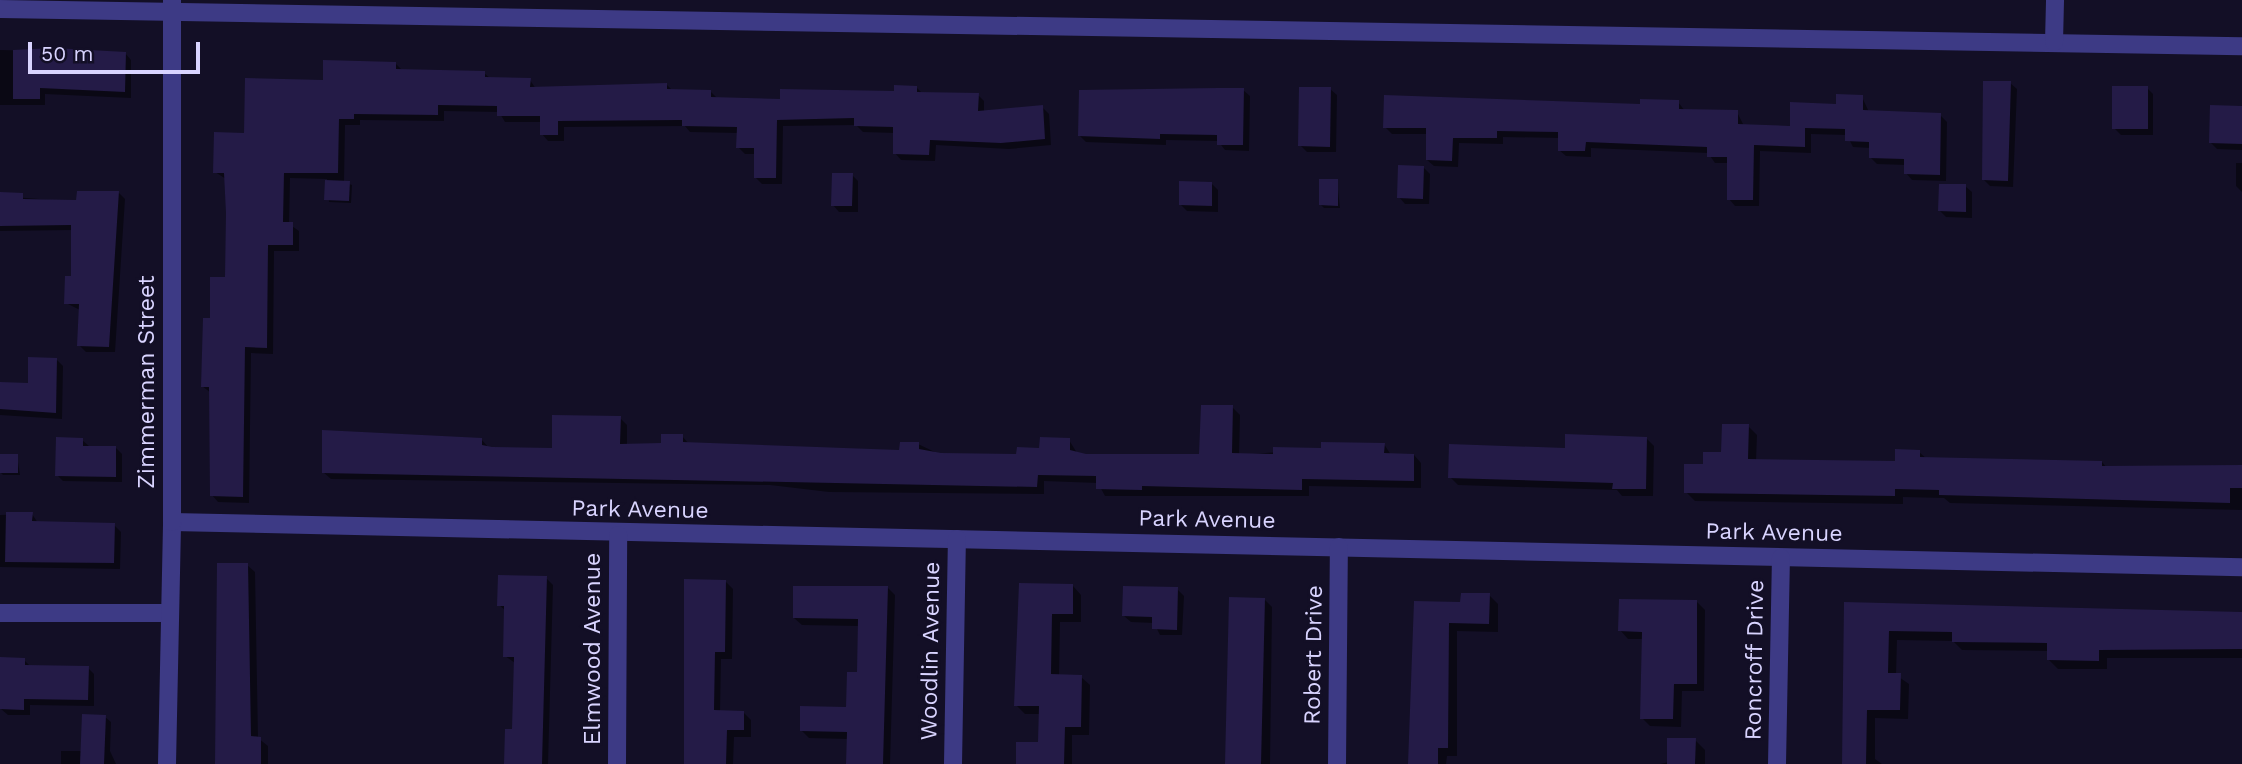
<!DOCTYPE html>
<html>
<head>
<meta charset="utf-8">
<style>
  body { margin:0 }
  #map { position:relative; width:2242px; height:764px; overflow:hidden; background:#130f26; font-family:"Work Sans",sans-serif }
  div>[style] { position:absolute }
  .shadow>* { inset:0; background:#0007 }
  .building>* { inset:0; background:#241b47 }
  .minor>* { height:18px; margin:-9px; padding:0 9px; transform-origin:9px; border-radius:9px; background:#3d3a85 }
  span { translate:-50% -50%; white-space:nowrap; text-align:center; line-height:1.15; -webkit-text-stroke:5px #130f26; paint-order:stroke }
  .street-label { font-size:23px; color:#d9d4ff }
  .scale { position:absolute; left:28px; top:42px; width:172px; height:32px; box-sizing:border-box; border:4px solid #d9d4ff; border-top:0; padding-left:9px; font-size:21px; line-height:24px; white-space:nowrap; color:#d9d4ff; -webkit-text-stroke:5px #130f26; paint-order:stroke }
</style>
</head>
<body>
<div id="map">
  <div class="shadow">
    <i style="clip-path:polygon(0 50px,125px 53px,131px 60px,131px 98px,45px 94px,45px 105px,0 105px)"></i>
    <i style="clip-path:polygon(395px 63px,402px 70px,484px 73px,491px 79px,530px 80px,536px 89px,667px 85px,673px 91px,710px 91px,718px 99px,782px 101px,896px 93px,916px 87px,923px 94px,978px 95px,984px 101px,984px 112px,1042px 107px,1049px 114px,1051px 145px,1009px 149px,936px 145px,935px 161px,901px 160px,895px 153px,895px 133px,863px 132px,856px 125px,783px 126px,782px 184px,762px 184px,755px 177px,756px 154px,745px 154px,738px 147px,738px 133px,690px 132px,685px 126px,564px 127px,564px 141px,548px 141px,542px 134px,542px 122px,505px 122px,499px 112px,444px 111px,444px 121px,360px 120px,360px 125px,345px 125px,344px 182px,352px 185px,351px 203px,329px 202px,327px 179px,290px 178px,289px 224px,299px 231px,299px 251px,274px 251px,273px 354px,251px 353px,249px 503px,218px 502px,212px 495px,211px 393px,202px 386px,211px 320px,227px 279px,226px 179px,215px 172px,245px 135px,325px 82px)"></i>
    <i style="clip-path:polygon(2010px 83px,2017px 89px,2013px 187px,1990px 186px,1984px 180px)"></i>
    <i style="clip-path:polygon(2147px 88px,2153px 94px,2153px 135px,2121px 135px,2114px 128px)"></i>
    <i style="clip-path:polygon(1330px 89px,1337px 95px,1336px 152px,1307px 152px,1300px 145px)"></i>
    <i style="clip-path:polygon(1243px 90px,1250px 96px,1249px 151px,1225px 150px,1218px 141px,1166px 140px,1166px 145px,1086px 142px,1080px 136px)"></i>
    <i style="clip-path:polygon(1862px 97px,1869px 112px,1940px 115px,1947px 122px,1946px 181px,1912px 180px,1906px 173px,1906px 165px,1877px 164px,1871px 158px,1871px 148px,1853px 147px,1847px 135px,1811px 134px,1811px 153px,1760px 151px,1759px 206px,1735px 206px,1729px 199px,1729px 163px,1715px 163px,1708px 153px,1591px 148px,1591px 157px,1566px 156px,1559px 150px,1560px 138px,1503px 137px,1503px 144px,1459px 143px,1458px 167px,1434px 166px,1427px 160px,1428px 134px,1392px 134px,1385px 127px,1678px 102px,1685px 111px,1737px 112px,1744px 126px,1791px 128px)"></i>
    <i style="clip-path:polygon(2242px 108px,2242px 150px,2217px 149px,2211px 143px)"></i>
    <i style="clip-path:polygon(2236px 163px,2242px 163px,2242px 192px,2236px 186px)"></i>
    <i style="clip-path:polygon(1423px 167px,1430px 174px,1429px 204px,1405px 204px,1399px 197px)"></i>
    <i style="clip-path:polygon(852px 175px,858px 181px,858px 212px,839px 212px,833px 205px)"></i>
    <i style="clip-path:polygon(1337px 181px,1340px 208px,1324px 208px,1321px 205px)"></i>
    <i style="clip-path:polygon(1212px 184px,1218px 190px,1218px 212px,1187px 211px,1181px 205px)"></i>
    <i style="clip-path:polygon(1965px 186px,1972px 192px,1972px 218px,1946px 217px,1940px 211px)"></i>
    <i style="clip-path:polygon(119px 193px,125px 199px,115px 352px,86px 352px,79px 345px,80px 310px,66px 303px,72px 278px,73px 230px,0 231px,0 196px,78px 202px)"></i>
    <i style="clip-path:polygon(56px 359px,63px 366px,62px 419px,0 415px,0 384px,29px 384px)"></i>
    <i style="clip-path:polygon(1232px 407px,1240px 415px,1239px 455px,1384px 444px,1391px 455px,1414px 455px,1421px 463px,1421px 488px,1309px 486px,1309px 496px,1105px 496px,1098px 483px,1044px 481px,1044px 494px,829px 492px,770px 485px,331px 479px,323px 472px,481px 439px,489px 448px,554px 450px,620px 418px,627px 425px,627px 445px,663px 445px,682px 436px,689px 444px,901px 452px,918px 444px,941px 455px,1018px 456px,1069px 440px,1077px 453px,1086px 455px,1201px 456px)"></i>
    <i style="clip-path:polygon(1748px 426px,1757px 435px,1756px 461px,1896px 463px,1919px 452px,1927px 459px,2102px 462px,2107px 468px,2242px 466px,2242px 510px,1950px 503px,1944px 498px,1903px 497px,1903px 504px,1695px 501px,1686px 492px,1704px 466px,1723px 454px)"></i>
    <i style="clip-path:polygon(1646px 438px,1654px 446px,1653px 496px,1622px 496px,1617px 490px,1458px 485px,1450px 477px,1567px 450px)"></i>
    <i style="clip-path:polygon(82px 440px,89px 446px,116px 448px,122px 454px,122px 482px,63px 481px,57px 475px)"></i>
    <i style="clip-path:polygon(17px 456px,20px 475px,3px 475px,0 472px)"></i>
    <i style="clip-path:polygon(32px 514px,38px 523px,114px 525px,121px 532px,120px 569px,0 567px,0 515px)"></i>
    <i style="clip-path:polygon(247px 565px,255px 572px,258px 738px,268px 746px,268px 764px,217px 764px)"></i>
    <i style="clip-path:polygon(546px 578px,553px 585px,548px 764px,495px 764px,506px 764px,514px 731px,515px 663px,505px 656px,506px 611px,499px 605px)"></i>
    <i style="clip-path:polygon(685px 581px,726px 582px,733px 589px,732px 659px,721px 659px,720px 712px,744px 713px,751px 720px,751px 737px,734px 737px,733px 764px,684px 764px)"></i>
    <i style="clip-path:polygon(1021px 585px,1073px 586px,1081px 595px,1081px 622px,1060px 622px,1059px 676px,1081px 677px,1090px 685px,1089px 735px,1072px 735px,1072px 764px,1017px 764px,1040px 744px,1040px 714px,1025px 714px,1016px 705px)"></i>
    <i style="clip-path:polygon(887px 587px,895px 595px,890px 764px,848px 764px,848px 739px,809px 738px,801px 730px,848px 709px,858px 674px,859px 626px,802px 625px,794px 618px)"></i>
    <i style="clip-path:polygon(1177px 589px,1184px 596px,1182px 635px,1160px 635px,1154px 623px,1131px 622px,1124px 616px)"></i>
    <i style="clip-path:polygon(1489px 595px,1498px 604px,1498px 632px,1457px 631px,1457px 756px,1447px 756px,1446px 764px,1410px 764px,1415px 603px,1462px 604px)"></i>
    <i style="clip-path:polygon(1264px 599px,1272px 607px,1270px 764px,1228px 764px)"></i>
    <i style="clip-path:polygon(1697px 602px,1705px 610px,1704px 691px,1682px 691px,1681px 727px,1650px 726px,1642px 718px,1644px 639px,1628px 639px,1620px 630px)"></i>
    <i style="clip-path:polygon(1846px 603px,2242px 613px,2242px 658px,2107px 658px,2107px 669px,2058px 669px,2049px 660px,2049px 651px,1962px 650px,1953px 641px,1897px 640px,1896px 675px,1909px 684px,1908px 719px,1875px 718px,1875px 759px,1882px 764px,1843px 764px)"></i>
    <i style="clip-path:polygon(24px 660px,31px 667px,88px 668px,94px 674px,94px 706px,30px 705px,30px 715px,8px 715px,1px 709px,0 665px)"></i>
    <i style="clip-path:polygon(105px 717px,111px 722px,110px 751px,116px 764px,61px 764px,61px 751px,82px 751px)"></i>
    <i style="clip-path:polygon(1695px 740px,1705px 750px,1705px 764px,1660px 764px,1669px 762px)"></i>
  </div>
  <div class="building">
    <i style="clip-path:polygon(53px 48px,126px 52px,125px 92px,40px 88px,40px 99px,13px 99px,13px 50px)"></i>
    <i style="clip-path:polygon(323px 60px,396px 62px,396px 69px,485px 71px,485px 77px,531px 78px,530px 87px,667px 83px,667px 89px,711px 90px,711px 97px,780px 99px,780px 89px,894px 91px,894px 85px,917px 86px,917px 92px,979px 93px,978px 111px,1043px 105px,1045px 139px,1001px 143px,930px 140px,929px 155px,893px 154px,893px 127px,854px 126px,854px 118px,777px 120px,776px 178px,754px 178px,754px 148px,736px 148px,737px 127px,682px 126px,682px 120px,558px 121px,558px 135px,540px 135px,540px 116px,497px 116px,497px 106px,438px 105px,438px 115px,354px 114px,354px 119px,339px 119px,338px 173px,284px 173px,283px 222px,293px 222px,293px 245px,268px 245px,267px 348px,245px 347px,243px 497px,210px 496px,209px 387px,201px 387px,203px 318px,210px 318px,210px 277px,225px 277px,226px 213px,224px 173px,213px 173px,214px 132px,244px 133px,245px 78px,323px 80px)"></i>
    <i style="clip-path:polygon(1983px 81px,2011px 81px,2008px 181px,1982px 180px)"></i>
    <i style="clip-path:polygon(2112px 86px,2148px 86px,2148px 129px,2112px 129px)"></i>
    <i style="clip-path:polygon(1299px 87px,1331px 87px,1330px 147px,1298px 146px)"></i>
    <i style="clip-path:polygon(1218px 88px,1244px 88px,1243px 145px,1217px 145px,1217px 135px,1160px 134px,1160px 139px,1078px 136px,1079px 90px)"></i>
    <i style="clip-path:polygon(1836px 94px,1863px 95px,1863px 110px,1941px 113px,1940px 175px,1904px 174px,1904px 159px,1869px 158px,1869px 142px,1845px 141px,1845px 129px,1805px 128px,1805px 147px,1754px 145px,1753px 200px,1727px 200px,1727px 157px,1707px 157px,1707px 147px,1586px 142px,1585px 151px,1558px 151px,1558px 132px,1497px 131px,1497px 138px,1453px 138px,1452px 161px,1426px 160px,1426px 128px,1383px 128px,1384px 95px,1640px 104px,1640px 99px,1679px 100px,1679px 109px,1738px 110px,1738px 124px,1790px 126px,1790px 102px,1836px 104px)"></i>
    <i style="clip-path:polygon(2210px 105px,2242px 106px,2242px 144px,2209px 143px)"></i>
    <i style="clip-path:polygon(1398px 165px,1424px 166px,1423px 199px,1397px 198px)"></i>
    <i style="clip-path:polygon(832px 173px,853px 173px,852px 206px,831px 206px)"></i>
    <i style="clip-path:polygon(1319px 179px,1338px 179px,1338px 206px,1319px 205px)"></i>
    <i style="clip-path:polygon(325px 180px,350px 181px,349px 201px,324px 200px)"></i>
    <i style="clip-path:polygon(1179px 181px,1212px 182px,1212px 206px,1179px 205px)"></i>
    <i style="clip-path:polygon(1939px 184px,1966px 184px,1966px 212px,1938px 211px)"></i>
    <i style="clip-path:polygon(77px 191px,119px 191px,109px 347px,77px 346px,79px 304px,64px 304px,65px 276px,71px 276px,71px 225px,0 226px,0 192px,23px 193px,23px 199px,76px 200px)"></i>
    <i style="clip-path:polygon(28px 357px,57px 358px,56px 413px,0 409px,0 382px,28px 383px)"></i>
    <i style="clip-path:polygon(1201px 405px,1233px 405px,1232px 453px,1273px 454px,1273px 447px,1321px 448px,1321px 442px,1385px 443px,1384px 453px,1414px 454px,1414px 481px,1302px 479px,1302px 490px,1142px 486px,1142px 490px,1096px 489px,1096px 476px,1038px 475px,1037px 487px,322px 473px,322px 430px,482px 438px,482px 445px,492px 447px,552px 448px,552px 415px,621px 416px,620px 444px,661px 443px,661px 434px,683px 434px,683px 442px,899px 450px,900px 442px,919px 442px,919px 449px,941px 453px,1016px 454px,1017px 447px,1039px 448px,1040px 437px,1070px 438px,1070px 450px,1086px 454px,1199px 454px)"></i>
    <i style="clip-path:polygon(1722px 424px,1749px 424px,1748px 459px,1895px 461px,1895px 449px,1920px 450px,1920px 457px,2102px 461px,2102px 466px,2242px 465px,2242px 488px,2230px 488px,2230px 503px,1939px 495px,1939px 490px,1895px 489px,1895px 496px,1684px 493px,1684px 464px,1703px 464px,1703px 452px,1721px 452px)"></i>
    <i style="clip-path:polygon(1565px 434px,1647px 437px,1646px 489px,1612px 489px,1613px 483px,1448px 478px,1449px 444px,1565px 448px)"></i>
    <i style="clip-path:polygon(56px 437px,83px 438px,83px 446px,116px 446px,116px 477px,55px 476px)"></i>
    <i style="clip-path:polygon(0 454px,18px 454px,18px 473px,0 473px)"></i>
    <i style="clip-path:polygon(6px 512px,33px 512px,32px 521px,115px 523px,114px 563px,5px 562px)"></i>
    <i style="clip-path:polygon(217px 563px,248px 563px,251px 736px,261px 737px,261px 764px,215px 764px)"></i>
    <i style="clip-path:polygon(498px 575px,547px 576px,542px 764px,504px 764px,505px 729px,512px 729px,514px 657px,503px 657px,504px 606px,497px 606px)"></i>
    <i style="clip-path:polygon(684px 579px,726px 580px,725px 652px,715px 652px,714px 710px,744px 711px,744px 730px,727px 730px,726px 764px,684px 764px)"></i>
    <i style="clip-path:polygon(1019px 583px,1073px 584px,1073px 614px,1052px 614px,1051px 674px,1082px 675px,1081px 727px,1065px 727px,1064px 764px,1016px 764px,1016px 742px,1038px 742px,1039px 706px,1014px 706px)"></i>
    <i style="clip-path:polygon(793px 586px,888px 586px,883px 764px,846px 764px,847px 732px,800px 731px,800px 706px,846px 707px,847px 672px,857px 672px,858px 619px,793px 618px)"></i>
    <i style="clip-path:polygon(1123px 586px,1178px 587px,1177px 630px,1152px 629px,1152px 617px,1122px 616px)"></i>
    <i style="clip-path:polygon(1461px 593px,1490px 593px,1489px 624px,1449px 623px,1448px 748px,1438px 748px,1438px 764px,1408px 764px,1414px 601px,1460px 602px)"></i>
    <i style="clip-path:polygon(1229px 597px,1265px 598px,1261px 764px,1225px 764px)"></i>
    <i style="clip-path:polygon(1619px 599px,1697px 600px,1697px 684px,1674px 684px,1673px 719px,1640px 719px,1642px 632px,1618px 631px)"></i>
    <i style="clip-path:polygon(1844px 602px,2242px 612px,2242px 649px,2099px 650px,2099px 661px,2047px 660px,2047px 643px,1952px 642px,1952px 632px,1889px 631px,1888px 673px,1901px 673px,1900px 710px,1867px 710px,1866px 764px,1842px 764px)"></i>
    <i style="clip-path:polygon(0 657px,25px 658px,25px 665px,89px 666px,88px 700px,24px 699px,24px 710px,0 709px)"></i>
    <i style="clip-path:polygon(82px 714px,106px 715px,104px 764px,80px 764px)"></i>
    <i style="clip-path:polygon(1667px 738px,1696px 738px,1695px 764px,1667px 764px)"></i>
  </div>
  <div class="minor">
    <i style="left:0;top:9px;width:2242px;rotate:0.95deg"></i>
    <i style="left:2054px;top:42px;width:42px;rotate:-88.6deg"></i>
    <i style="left:172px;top:522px;width:2070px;rotate:1.25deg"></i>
    <i style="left:0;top:613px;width:170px"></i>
    <i style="left:167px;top:764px;width:242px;rotate:-88.8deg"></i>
    <i style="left:172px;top:522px;width:521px;rotate:-90deg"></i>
    <i style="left:617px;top:764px;width:229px;rotate:-89.7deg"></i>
    <i style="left:953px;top:764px;width:225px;rotate:-89deg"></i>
    <i style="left:1337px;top:764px;width:217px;rotate:-89.5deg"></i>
    <i style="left:1777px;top:764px;width:206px;rotate:-88.9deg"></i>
  </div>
  <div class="street-label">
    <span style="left:147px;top:382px;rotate:-90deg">Zimmerman Street</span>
    <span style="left:640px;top:510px;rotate:1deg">Park Avenue</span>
    <span style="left:1207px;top:520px;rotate:1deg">Park Avenue</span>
    <span style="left:1774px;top:533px;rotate:1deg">Park Avenue</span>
    <span style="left:593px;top:649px;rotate:-90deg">Elmwood Avenue</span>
    <span style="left:931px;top:651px;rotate:-89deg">Woodlin Avenue</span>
    <span style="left:1314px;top:655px;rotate:-89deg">Robert Drive</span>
    <span style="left:1755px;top:660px;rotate:-89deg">Roncroff Drive</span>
  </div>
  <div class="scale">50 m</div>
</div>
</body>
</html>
